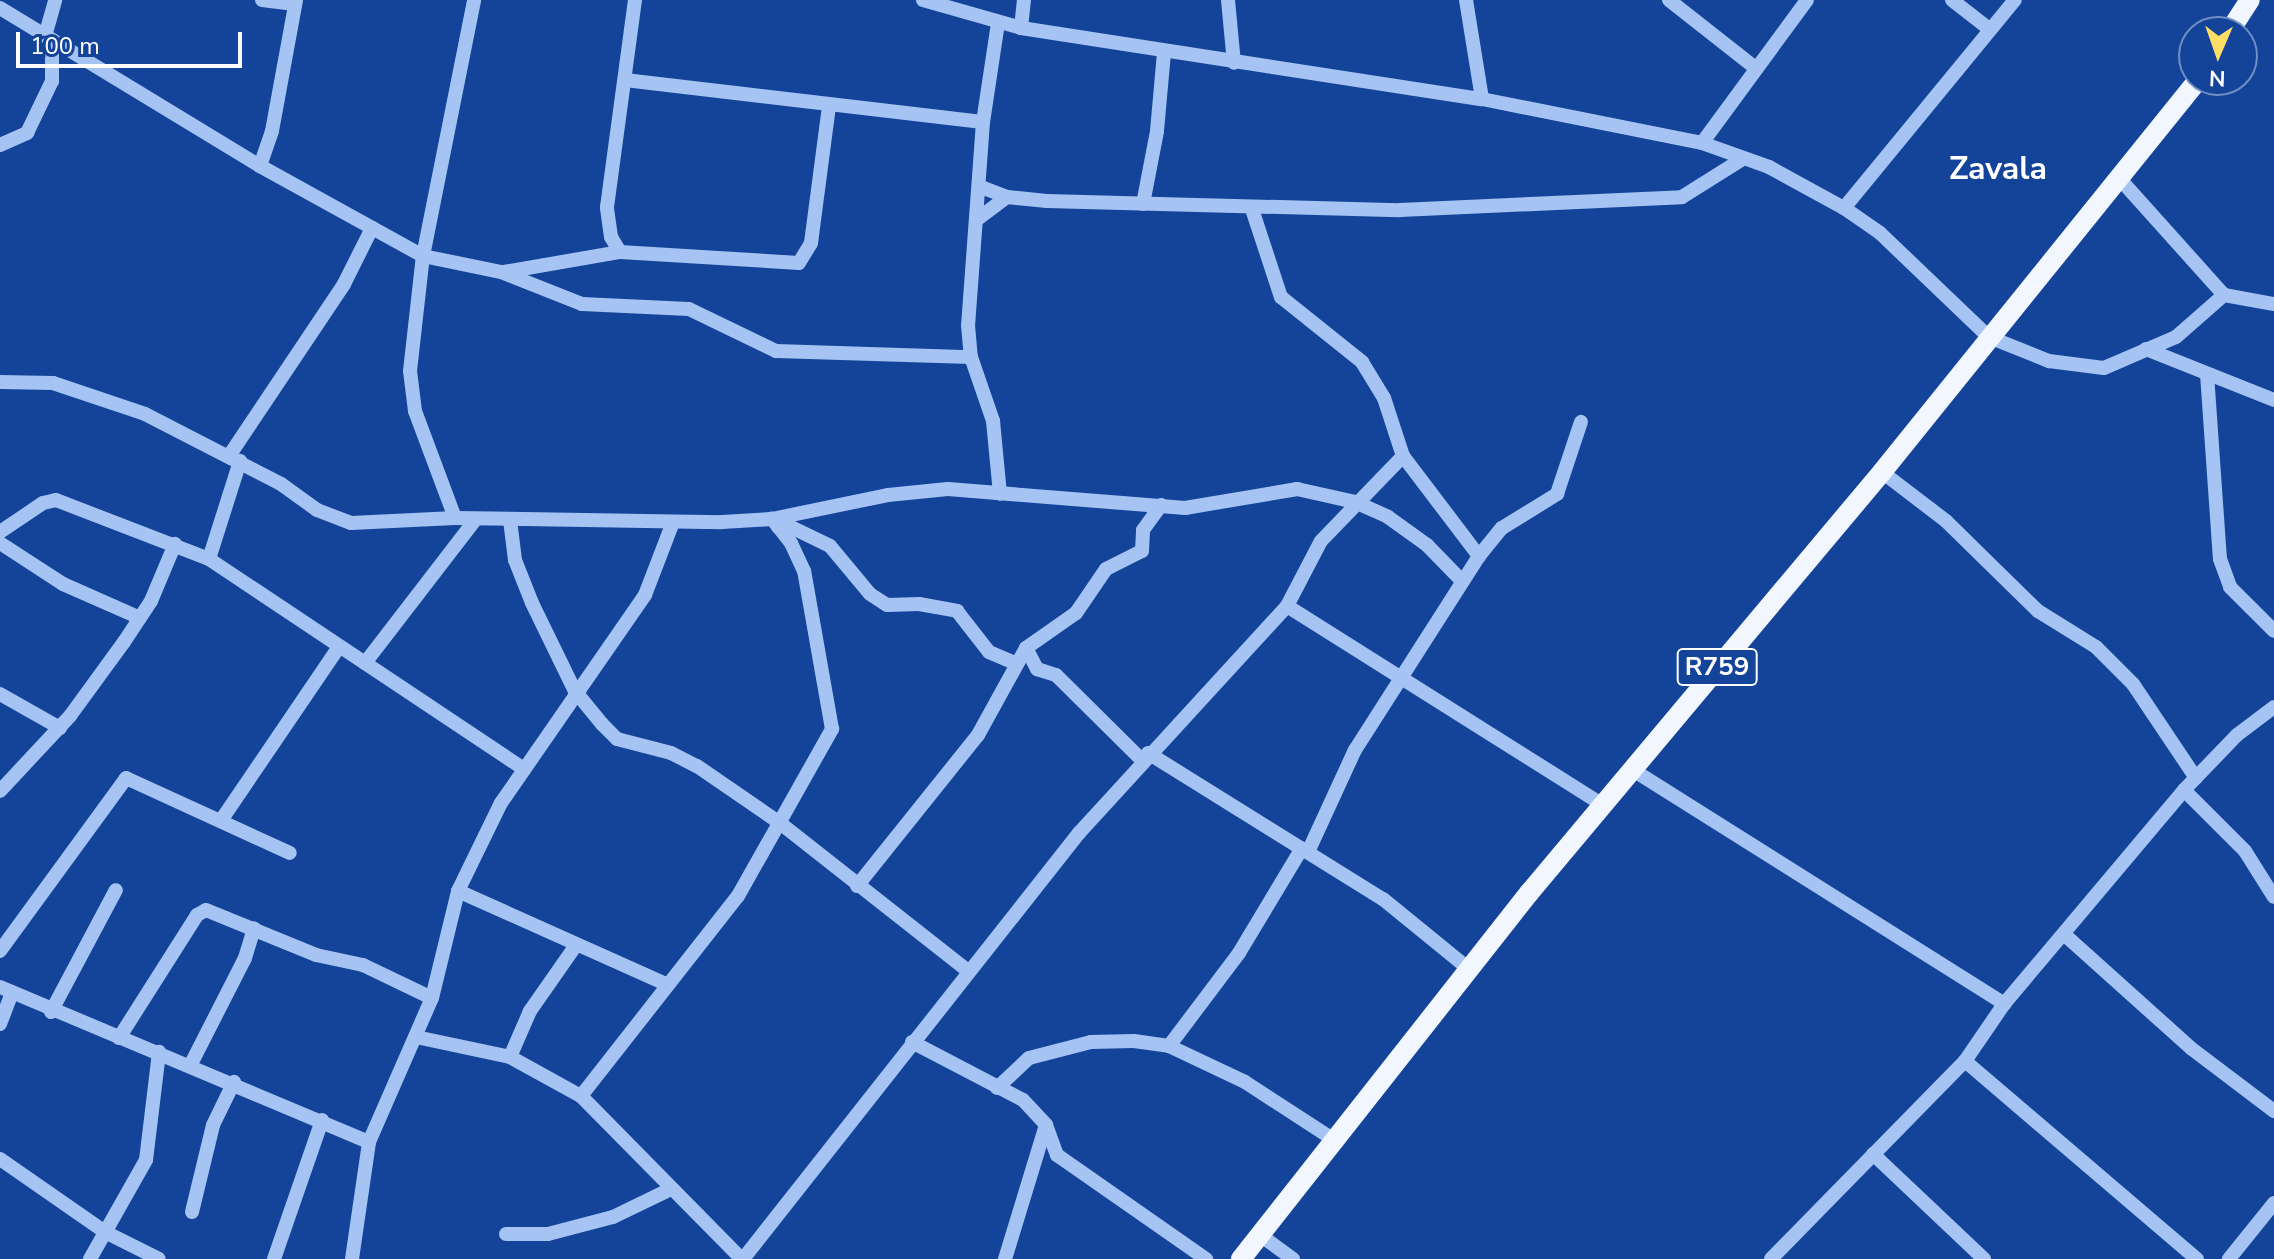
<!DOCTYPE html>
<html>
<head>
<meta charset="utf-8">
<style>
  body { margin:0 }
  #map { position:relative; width:2274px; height:1259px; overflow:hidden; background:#134499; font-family:"Nunito Sans",sans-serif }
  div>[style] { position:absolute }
  .minor>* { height:14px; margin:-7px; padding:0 7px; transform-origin:7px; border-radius:7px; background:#a5c3f3 }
  .major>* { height:20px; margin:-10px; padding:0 10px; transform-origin:10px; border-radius:10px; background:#f1f6ff }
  span { translate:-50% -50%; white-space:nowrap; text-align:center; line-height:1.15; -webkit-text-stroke:7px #134499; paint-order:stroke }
  .shield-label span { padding:2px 6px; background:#134499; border:2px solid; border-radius:6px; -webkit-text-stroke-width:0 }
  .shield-label { font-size:26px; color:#fff; font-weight:700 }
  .quarter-label { font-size:32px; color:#fff; font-weight:700 }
  .north { position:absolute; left:2178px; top:16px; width:80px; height:80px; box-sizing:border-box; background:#134499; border:2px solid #718fc2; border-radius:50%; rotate:182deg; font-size:22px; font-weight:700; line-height:32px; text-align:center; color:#fff }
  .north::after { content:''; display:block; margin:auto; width:28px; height:36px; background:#ffdd67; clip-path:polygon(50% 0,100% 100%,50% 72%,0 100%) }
  .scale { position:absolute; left:16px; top:32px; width:226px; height:36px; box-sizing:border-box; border:4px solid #fff; border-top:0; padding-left:10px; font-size:24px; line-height:28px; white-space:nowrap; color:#fff; -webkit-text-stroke:6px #134499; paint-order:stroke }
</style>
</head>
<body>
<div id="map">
  <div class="minor">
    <i style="left:262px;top:0;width:33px;rotate:7deg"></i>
    <i style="left:923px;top:0;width:102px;rotate:15.9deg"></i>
    <i style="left:1021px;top:28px;width:466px;rotate:8.8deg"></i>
    <i style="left:1482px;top:99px;width:224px;rotate:11.3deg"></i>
    <i style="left:1702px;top:143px;width:71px;rotate:19.7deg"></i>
    <i style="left:1769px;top:167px;width:85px;rotate:28.7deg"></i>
    <i style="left:1844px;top:208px;width:44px;rotate:34.8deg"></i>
    <i style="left:1880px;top:233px;width:151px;rotate:43.7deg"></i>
    <i style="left:1989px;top:337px;width:65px;rotate:21.8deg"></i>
    <i style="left:2049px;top:361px;width:55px;rotate:7.3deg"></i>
    <i style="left:2104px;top:368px;width:78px;rotate:-23.3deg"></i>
    <i style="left:2176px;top:337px;width:64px;rotate:-41.2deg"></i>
    <i style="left:2224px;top:295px;width:51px;rotate:10.2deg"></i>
    <i style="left:1228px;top:0;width:63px;rotate:84.6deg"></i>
    <i style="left:1466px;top:0;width:100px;rotate:80.8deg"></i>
    <i style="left:1669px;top:0;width:108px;rotate:38.2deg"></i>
    <i style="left:1952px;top:0;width:46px;rotate:37.9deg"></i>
    <i style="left:0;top:8px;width:304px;rotate:31.3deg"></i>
    <i style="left:260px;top:166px;width:186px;rotate:28.9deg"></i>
    <i style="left:423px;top:256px;width:80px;rotate:11.6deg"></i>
    <i style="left:501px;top:272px;width:87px;rotate:21.6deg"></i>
    <i style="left:582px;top:304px;width:107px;rotate:2.7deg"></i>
    <i style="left:689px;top:309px;width:97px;rotate:25.8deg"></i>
    <i style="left:776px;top:351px;width:195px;rotate:1.8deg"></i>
    <i style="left:998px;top:23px;width:100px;rotate:98.6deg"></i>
    <i style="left:983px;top:122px;width:204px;rotate:94.2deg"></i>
    <i style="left:968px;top:325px;width:32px;rotate:85deg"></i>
    <i style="left:971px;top:357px;width:68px;rotate:71deg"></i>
    <i style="left:993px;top:421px;width:73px;rotate:84.5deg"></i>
    <i style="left:1021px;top:28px;width:28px;rotate:-84deg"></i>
    <i style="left:45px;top:36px;width:37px;rotate:-74deg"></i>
    <i style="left:625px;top:80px;width:360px;rotate:6.7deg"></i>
    <i style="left:1702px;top:143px;width:177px;rotate:-53.7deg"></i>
    <i style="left:0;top:145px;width:30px;rotate:-24deg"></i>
    <i style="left:27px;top:133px;width:58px;rotate:-64.3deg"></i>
    <i style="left:52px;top:81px;width:41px;rotate:-90deg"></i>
    <i style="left:260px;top:166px;width:37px;rotate:-71deg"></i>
    <i style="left:272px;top:131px;width:133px;rotate:-79.6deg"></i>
    <i style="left:2119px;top:178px;width:157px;rotate:48.1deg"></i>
    <i style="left:981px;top:187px;width:28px;rotate:21deg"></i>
    <i style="left:1007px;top:197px;width:40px;rotate:5.7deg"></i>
    <i style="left:1047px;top:201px;width:353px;rotate:1.5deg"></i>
    <i style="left:1400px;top:210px;width:282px;rotate:-2.6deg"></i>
    <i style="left:1682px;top:197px;width:70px;rotate:-32.1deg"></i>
    <i style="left:1143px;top:204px;width:74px;rotate:-79.1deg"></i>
    <i style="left:1157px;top:131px;width:79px;rotate:-84.9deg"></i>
    <i style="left:1844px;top:208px;width:269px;rotate:-50.6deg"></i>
    <i style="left:1252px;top:209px;width:93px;rotate:71.8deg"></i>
    <i style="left:1281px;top:297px;width:104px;rotate:38.7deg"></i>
    <i style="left:1362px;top:362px;width:42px;rotate:58.6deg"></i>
    <i style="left:1384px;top:398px;width:61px;rotate:71.9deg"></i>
    <i style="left:1403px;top:456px;width:126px;rotate:52.8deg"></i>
    <i style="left:979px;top:218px;width:35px;rotate:-37deg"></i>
    <i style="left:620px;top:252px;width:17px;rotate:-121deg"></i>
    <i style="left:611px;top:237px;width:30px;rotate:-98deg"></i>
    <i style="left:607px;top:207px;width:209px;rotate:-82.3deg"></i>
    <i style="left:504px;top:272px;width:118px;rotate:-9.8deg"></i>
    <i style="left:620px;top:252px;width:179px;rotate:3.5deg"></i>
    <i style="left:799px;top:263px;width:23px;rotate:-59deg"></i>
    <i style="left:811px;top:243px;width:138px;rotate:-82.5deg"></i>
    <i style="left:2146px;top:349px;width:138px;rotate:21.7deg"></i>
    <i style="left:2207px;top:374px;width:185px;rotate:86deg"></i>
    <i style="left:2220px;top:559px;width:30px;rotate:70deg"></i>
    <i style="left:2230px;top:587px;width:62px;rotate:45deg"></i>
    <i style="left:0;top:382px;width:53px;rotate:1.1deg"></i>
    <i style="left:53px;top:383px;width:97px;rotate:18.6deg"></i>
    <i style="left:145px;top:414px;width:153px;rotate:27.2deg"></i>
    <i style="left:281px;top:484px;width:44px;rotate:35.8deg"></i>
    <i style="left:317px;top:510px;width:36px;rotate:21deg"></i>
    <i style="left:351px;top:523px;width:104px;rotate:-2.8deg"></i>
    <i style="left:455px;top:518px;width:267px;rotate:0.9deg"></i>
    <i style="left:722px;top:522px;width:50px;rotate:-3.4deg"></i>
    <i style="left:772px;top:519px;width:118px;rotate:-11.7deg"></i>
    <i style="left:888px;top:495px;width:60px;rotate:-5.7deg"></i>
    <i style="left:948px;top:489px;width:238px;rotate:4.6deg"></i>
    <i style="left:1185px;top:508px;width:114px;rotate:-9.6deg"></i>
    <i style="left:1297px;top:489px;width:59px;rotate:12.6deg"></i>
    <i style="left:1355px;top:502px;width:36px;rotate:24deg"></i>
    <i style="left:1388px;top:517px;width:48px;rotate:35.7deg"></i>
    <i style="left:1427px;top:545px;width:50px;rotate:45.8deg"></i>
    <i style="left:229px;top:456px;width:207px;rotate:-56.2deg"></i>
    <i style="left:344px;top:284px;width:63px;rotate:-63.4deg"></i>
    <i style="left:1882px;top:472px;width:81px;rotate:37.4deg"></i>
    <i style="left:1946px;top:521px;width:129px;rotate:44.4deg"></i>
    <i style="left:2038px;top:611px;width:68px;rotate:31.8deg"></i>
    <i style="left:2096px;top:647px;width:52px;rotate:45deg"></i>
    <i style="left:2133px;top:684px;width:113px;rotate:56.2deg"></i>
    <i style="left:455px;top:518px;width:114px;rotate:-110.5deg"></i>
    <i style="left:415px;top:411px;width:40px;rotate:-97.1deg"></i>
    <i style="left:410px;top:371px;width:116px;rotate:-83.6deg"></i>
    <i style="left:423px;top:256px;width:261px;rotate:-78.7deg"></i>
    <i style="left:510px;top:520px;width:40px;rotate:82.9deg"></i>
    <i style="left:515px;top:560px;width:46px;rotate:68.4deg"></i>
    <i style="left:532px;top:603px;width:98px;rotate:64deg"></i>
    <i style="left:575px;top:691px;width:43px;rotate:50.7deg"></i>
    <i style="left:602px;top:724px;width:21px;rotate:45deg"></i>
    <i style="left:617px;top:739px;width:56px;rotate:14.5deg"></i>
    <i style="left:671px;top:753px;width:29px;rotate:27deg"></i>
    <i style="left:697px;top:766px;width:101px;rotate:34.5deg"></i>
    <i style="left:780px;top:823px;width:239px;rotate:38.2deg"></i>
    <i style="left:778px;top:527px;width:15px;rotate:4deg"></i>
    <i style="left:793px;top:528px;width:41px;rotate:25.9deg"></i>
    <i style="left:830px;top:546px;width:62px;rotate:50.2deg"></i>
    <i style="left:870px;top:594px;width:20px;rotate:33deg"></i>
    <i style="left:887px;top:605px;width:32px;rotate:-2deg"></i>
    <i style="left:919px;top:604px;width:39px;rotate:10deg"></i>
    <i style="left:957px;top:611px;width:52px;rotate:52deg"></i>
    <i style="left:989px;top:652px;width:28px;rotate:23deg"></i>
    <i style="left:0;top:532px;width:52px;rotate:-34deg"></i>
    <i style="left:43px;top:503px;width:13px;rotate:-13deg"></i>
    <i style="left:56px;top:500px;width:164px;rotate:21.1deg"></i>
    <i style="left:209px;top:559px;width:379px;rotate:33.7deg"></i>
    <i style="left:0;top:543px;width:75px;rotate:33.1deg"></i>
    <i style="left:63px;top:584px;width:84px;rotate:23.8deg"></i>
    <i style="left:209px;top:559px;width:103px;rotate:-72.4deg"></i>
    <i style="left:1287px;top:606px;width:376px;rotate:32.2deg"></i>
    <i style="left:1026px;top:648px;width:24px;rotate:62deg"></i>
    <i style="left:1037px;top:669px;width:20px;rotate:18deg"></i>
    <i style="left:1056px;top:675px;width:121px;rotate:44.7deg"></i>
    <i style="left:365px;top:663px;width:182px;rotate:-52.4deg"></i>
    <i style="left:0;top:694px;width:69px;rotate:29.5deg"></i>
    <i style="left:1148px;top:753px;width:277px;rotate:31.9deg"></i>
    <i style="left:1383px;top:899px;width:112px;rotate:39.2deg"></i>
    <i style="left:1633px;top:770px;width:439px;rotate:32.2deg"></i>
    <i style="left:2184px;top:790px;width:86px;rotate:45deg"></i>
    <i style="left:2245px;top:851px;width:54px;rotate:57.8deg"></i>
    <i style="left:0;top:791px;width:103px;rotate:-47deg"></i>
    <i style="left:70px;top:716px;width:92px;rotate:-53.9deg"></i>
    <i style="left:124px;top:642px;width:49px;rotate:-56.6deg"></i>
    <i style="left:151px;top:601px;width:62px;rotate:-67.2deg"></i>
    <i style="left:222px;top:819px;width:207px;rotate:-55.8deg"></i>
    <i style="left:1308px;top:852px;width:112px;rotate:-65.3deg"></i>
    <i style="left:1355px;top:750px;width:230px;rotate:-57.4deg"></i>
    <i style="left:1479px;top:556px;width:36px;rotate:-51deg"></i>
    <i style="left:1502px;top:528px;width:65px;rotate:-31.7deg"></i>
    <i style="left:1557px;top:494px;width:76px;rotate:-71.6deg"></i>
    <i style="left:857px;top:886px;width:193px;rotate:-51.3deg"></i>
    <i style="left:978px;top:735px;width:99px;rotate:-61.1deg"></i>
    <i style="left:1026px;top:648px;width:61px;rotate:-35deg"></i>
    <i style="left:1076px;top:613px;width:53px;rotate:-55.7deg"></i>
    <i style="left:1106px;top:569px;width:40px;rotate:-26.6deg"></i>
    <i style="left:1142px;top:551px;width:21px;rotate:-87deg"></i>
    <i style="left:1143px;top:530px;width:31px;rotate:-54deg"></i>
    <i style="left:458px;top:891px;width:228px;rotate:24.1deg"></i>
    <i style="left:2066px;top:936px;width:169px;rotate:41.9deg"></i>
    <i style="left:2192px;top:1049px;width:103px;rotate:37.1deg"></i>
    <i style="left:0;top:951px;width:214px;rotate:-53.9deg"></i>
    <i style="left:126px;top:778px;width:180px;rotate:24.6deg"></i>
    <i style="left:0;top:987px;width:400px;rotate:22.8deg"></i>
    <i style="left:51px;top:1012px;width:138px;rotate:-62deg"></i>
    <i style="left:0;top:1024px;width:34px;rotate:-69deg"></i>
    <i style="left:416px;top:1037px;width:96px;rotate:12deg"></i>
    <i style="left:510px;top:1057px;width:81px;rotate:28.8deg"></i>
    <i style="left:581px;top:1096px;width:229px;rotate:45.4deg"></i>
    <i style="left:119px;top:1038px;width:146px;rotate:-57.6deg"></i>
    <i style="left:197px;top:915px;width:10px;rotate:-29deg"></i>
    <i style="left:206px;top:910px;width:119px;rotate:22.2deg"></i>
    <i style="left:316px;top:955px;width:48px;rotate:12deg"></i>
    <i style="left:363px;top:965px;width:76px;rotate:25.6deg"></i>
    <i style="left:912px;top:1042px;width:125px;rotate:27.6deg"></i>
    <i style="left:1023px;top:1100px;width:34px;rotate:47deg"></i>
    <i style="left:1046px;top:1125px;width:32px;rotate:70deg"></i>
    <i style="left:1057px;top:1155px;width:182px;rotate:34.9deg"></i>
    <i style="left:1169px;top:1046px;width:116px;rotate:-53deg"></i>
    <i style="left:1239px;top:953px;width:122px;rotate:-59deg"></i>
    <i style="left:510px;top:1057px;width:50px;rotate:-66.5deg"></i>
    <i style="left:530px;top:1011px;width:80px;rotate:-55.1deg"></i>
    <i style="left:1965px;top:1061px;width:305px;rotate:40.5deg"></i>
    <i style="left:191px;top:1064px;width:119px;rotate:-63deg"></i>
    <i style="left:245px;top:958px;width:31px;rotate:-73deg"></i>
    <i style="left:997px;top:1088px;width:44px;rotate:-43.2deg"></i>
    <i style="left:1029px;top:1058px;width:64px;rotate:-14.5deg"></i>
    <i style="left:1091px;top:1042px;width:43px;rotate:-1.3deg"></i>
    <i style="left:1134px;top:1041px;width:35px;rotate:8deg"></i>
    <i style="left:1169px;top:1046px;width:84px;rotate:25.3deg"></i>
    <i style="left:1245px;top:1082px;width:108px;rotate:33deg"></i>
    <i style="left:581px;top:1096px;width:254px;rotate:-51.9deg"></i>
    <i style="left:738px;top:896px;width:192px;rotate:-60.6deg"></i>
    <i style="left:832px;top:729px;width:160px;rotate:-100deg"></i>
    <i style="left:804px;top:571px;width:31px;rotate:-115deg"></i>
    <i style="left:791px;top:543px;width:31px;rotate:-128deg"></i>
    <i style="left:1873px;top:1154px;width:153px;rotate:43.4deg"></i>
    <i style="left:0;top:1159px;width:128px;rotate:34.8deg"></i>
    <i style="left:105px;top:1232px;width:60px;rotate:26.6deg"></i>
    <i style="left:192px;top:1212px;width:89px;rotate:-76.4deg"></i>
    <i style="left:213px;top:1125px;width:48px;rotate:-64deg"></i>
    <i style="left:506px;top:1234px;width:42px"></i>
    <i style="left:548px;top:1234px;width:67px;rotate:-14.7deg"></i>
    <i style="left:613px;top:1217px;width:64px;rotate:-25.8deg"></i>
    <i style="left:1260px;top:1235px;width:41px;rotate:36deg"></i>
    <i style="left:90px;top:1259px;width:114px;rotate:-60.5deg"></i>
    <i style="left:146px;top:1160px;width:109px;rotate:-83.1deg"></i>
    <i style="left:274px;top:1259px;width:147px;rotate:-70.9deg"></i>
    <i style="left:352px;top:1259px;width:118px;rotate:-81.7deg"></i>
    <i style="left:369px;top:1142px;width:157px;rotate:-66.4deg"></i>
    <i style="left:432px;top:998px;width:110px;rotate:-76.3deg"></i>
    <i style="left:458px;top:891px;width:98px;rotate:-64deg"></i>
    <i style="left:501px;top:803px;width:253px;rotate:-55.3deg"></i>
    <i style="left:645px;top:595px;width:78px;rotate:-69deg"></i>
    <i style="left:743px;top:1259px;width:543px;rotate:-51.74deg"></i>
    <i style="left:1079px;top:833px;width:308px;rotate:-47.5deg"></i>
    <i style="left:1287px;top:606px;width:73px;rotate:-62.4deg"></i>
    <i style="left:1321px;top:541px;width:118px;rotate:-46deg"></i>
    <i style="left:1005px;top:1259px;width:140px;rotate:-73deg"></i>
    <i style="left:1771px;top:1259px;width:277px;rotate:-45.6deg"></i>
    <i style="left:1965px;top:1061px;width:69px;rotate:-55.6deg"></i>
    <i style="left:2004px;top:1004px;width:280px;rotate:-49.9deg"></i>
    <i style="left:2184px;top:790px;width:76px;rotate:-46.1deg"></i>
    <i style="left:2237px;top:735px;width:46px;rotate:-37.1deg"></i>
    <i style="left:2229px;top:1259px;width:72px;rotate:-51.2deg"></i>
  </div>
  <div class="major">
    <i style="left:2229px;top:32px;width:38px;rotate:-57deg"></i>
    <i style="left:1241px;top:1259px;width:466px;rotate:-51.8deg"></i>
    <i style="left:1529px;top:893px;width:549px;rotate:-50.02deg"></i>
    <i style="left:1882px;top:472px;width:504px;rotate:-51.13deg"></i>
  </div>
  <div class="shield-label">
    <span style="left:1717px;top:667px">R759</span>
  </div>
  <div class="quarter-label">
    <span style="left:1998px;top:169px">Zavala</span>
  </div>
  <div class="north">N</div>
  <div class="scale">100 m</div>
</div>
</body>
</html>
